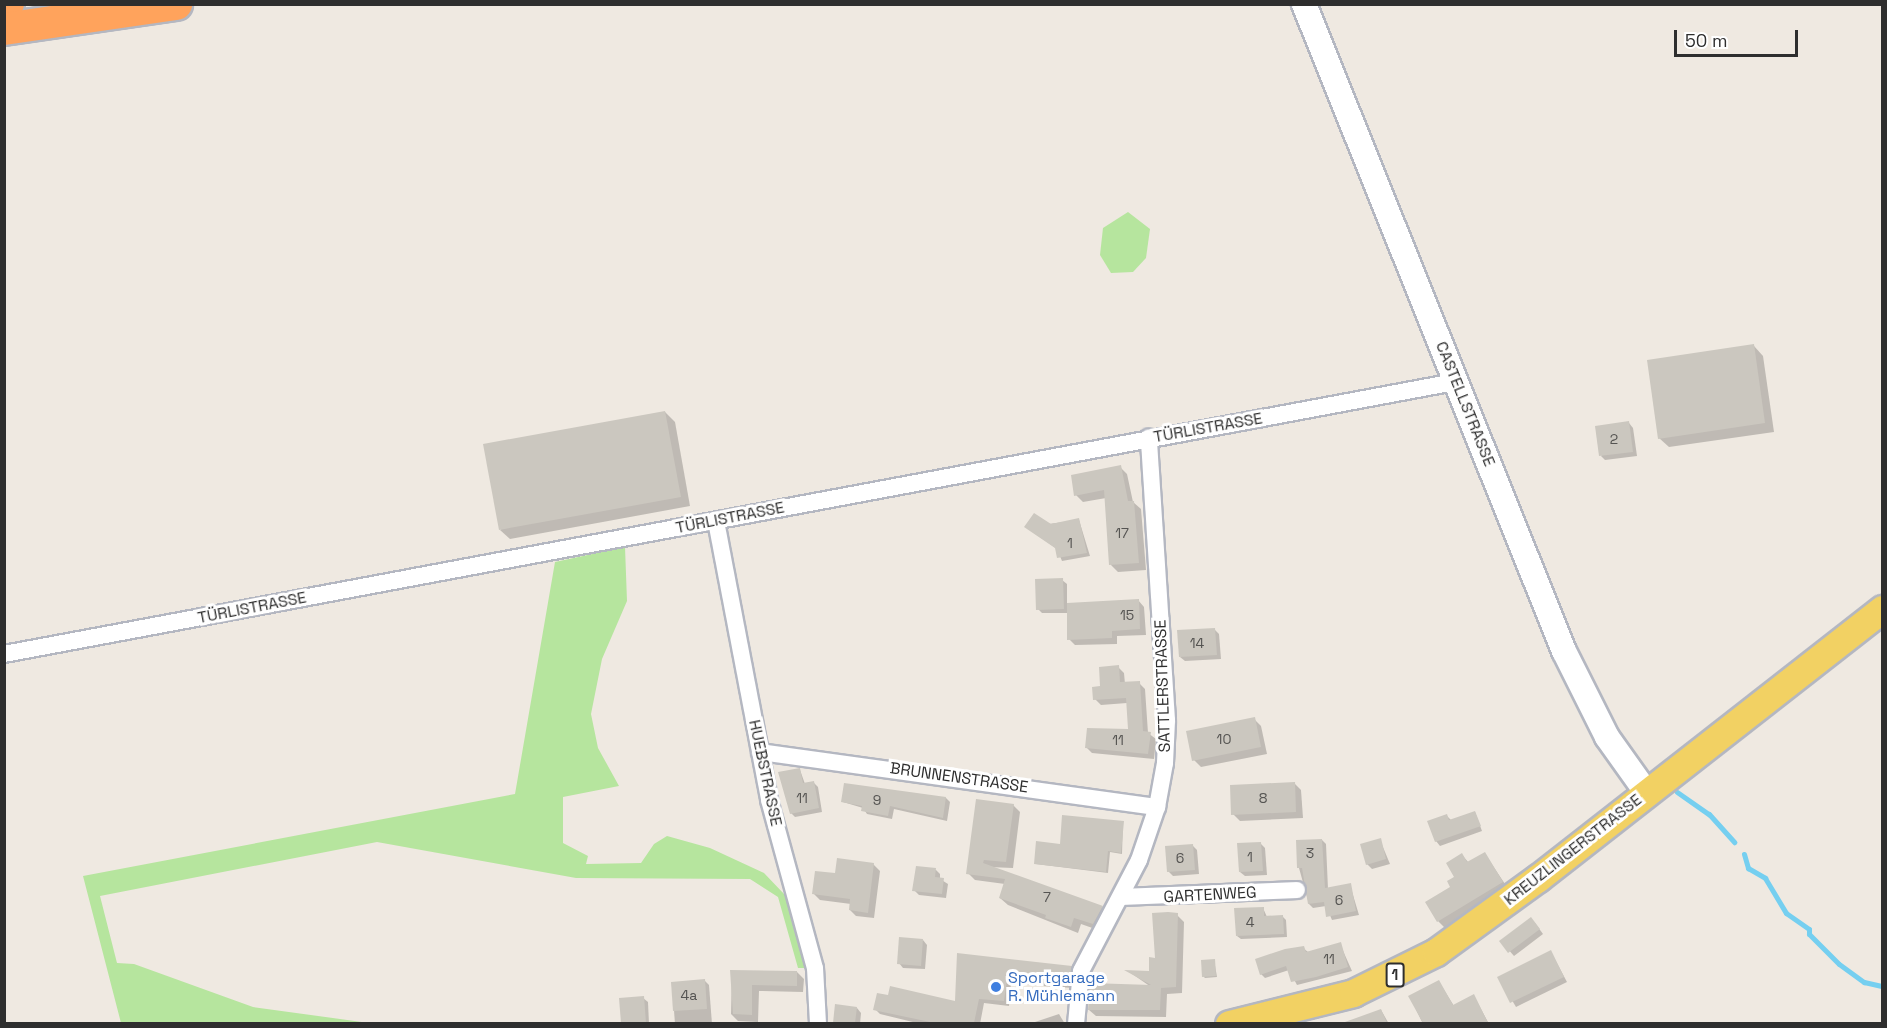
<!DOCTYPE html>
<html>
<head>
<meta charset="utf-8">
<style>
  body { margin:0 }
  #map { position:relative; width:1887px; height:1028px; overflow:hidden; background:#efe9e1; font-family:"Space Grotesk",sans-serif }
  div>[style] { position:absolute }
  .green>* { inset:0; background:#b6e59e }
  .shadow>* { inset:0; background:#0003 }
  .stream>* { height:5px; margin:-2.5px; padding:0 2.5px; transform-origin:2.5px; border-radius:2.5px; background:#75cff0 }
  .building>* { inset:0; background:#cbc7bf }
  .roads { filter:drop-shadow(2px 0 #b4b7c1) drop-shadow(-2px 0 #b4b7c1) drop-shadow(0 2px #b4b7c1) drop-shadow(0 -2px #b4b7c1) }
  .street>* { height:16px; margin:-8px; padding:0 8px; transform-origin:8px; border-radius:8px; background:#fff }
  .secondary>* { height:24px; margin:-12px; padding:0 12px; transform-origin:12px; border-radius:12px; background:#fff }
  .primary>* { height:27px; margin:-13.5px; padding:0 13.5px; transform-origin:13.5px; border-radius:13.5px; background:#f2d163 }
  .highway>* { height:32px; margin:-16px; padding:0 16px; transform-origin:16px; border-radius:16px; background:#ffa35c }
  .dots>* { width:16px; height:16px; translate:-50% -50%; box-sizing:border-box; border:3px solid #fff; border-radius:50% }
  span { translate:-50% -50%; white-space:nowrap; text-align:center; line-height:1.15; -webkit-text-stroke:6px #fff; paint-order:stroke }
  .number-label { font-size:14px; color:#555452 }
  .number-label span { -webkit-text-stroke-width:0 }
  .shield-label span { padding:2px 4px; background:#fff; border:2px solid; border-radius:4px; -webkit-text-stroke-width:0 }
  .shield-label { font-size:15px; color:#2e2e2e; font-weight:700 }
  .street-label { font-size:16px; color:#2e2e2e }
  .shop-label { font-size:16px; color:#366cbe }
  .left { translate:0 -50%; text-align:left }
  .frame { position:absolute; inset:0; border:6px solid #2e2e2e; pointer-events:none }
  .scale { position:absolute; left:1674px; top:30px; width:124px; height:27px; box-sizing:border-box; border:3px solid #2e2e2e; border-top:0; padding-left:8px; font-size:18px; line-height:21px; white-space:nowrap; color:#2e2e2e; -webkit-text-stroke:4px #fff; paint-order:stroke }
</style>
</head>
<body>
<div id="map">
  <div class="green">
    <i style="clip-path:polygon(1128px 212px,1150px 229px,1146px 258px,1133px 272px,1111px 273px,1100px 255px,1103px 228px)"></i>
    <i style="clip-path:polygon(625px 547px,627px 601px,602px 659px,591px 714px,598px 748px,619px 786px,563px 797px,563px 843px,588px 856px,586px 864px,641px 863px,654px 844px,667px 836px,710px 848px,764px 873px,785px 895px,799px 923px,807px 968px,798px 968px,778px 897px,750px 879px,576px 878px,377px 842px,100px 896px,117px 963px,134px 964px,253px 1007px,369px 1023px,121px 1023px,83px 876px,515px 794px,555px 562px)"></i>
  </div>
  <div class="shadow">
    <i style="clip-path:polygon(1754px 346px,1763px 356px,1774px 432px,1669px 447px,1659px 438px)"></i>
    <i style="clip-path:polygon(665px 412px,675px 422px,690px 506px,510px 539px,500px 530px)"></i>
    <i style="clip-path:polygon(1629px 423px,1633px 428px,1637px 456px,1605px 460px,1601px 456px)"></i>
    <i style="clip-path:polygon(1120px 467px,1127px 474px,1133px 502px,1141px 509px,1146px 570px,1118px 572px,1111px 565px,1106px 498px,1083px 502px,1076px 495px)"></i>
    <i style="clip-path:polygon(1079px 520px,1090px 556px,1062px 561px,1057px 549px,1026px 527px)"></i>
    <i style="clip-path:polygon(1062px 580px,1067px 584px,1067px 605px,1138px 600px,1144px 607px,1146px 635px,1117px 636px,1117px 644px,1075px 645px,1069px 639px,1068px 613px,1042px 613px,1038px 609px)"></i>
    <i style="clip-path:polygon(1214px 629px,1219px 634px,1221px 659px,1185px 661px,1180px 657px)"></i>
    <i style="clip-path:polygon(1118px 667px,1124px 673px,1125px 684px,1139px 683px,1145px 689px,1148px 733px,1156px 739px,1154px 759px,1092px 753px,1086px 747px,1129px 731px,1127px 703px,1101px 705px,1095px 699px)"></i>
    <i style="clip-path:polygon(1254px 719px,1261px 726px,1267px 754px,1201px 767px,1194px 760px)"></i>
    <i style="clip-path:polygon(800px 770px,805px 784px,814px 783px,818px 787px,822px 812px,795px 817px,791px 813px)"></i>
    <i style="clip-path:polygon(1294px 783px,1301px 790px,1303px 818px,1240px 821px,1233px 814px)"></i>
    <i style="clip-path:polygon(946px 798px,950px 802px,947px 821px,894px 809px,892px 819px,867px 814px,863px 808px,843px 802px)"></i>
    <i style="clip-path:polygon(1013px 805px,1020px 812px,1013px 868px,988px 867px,1102px 907px,1109px 914px,1101px 931px,1081px 924px,1078px 933px,1008px 905px,1000px 898px,1005px 884px,975px 880px,968px 873px)"></i>
    <i style="clip-path:polygon(1475px 812px,1482px 831px,1440px 846px,1436px 841px,1446px 815px,1452px 821px)"></i>
    <i style="clip-path:polygon(1123px 823px,1122px 854px,1110px 852px,1108px 873px,1036px 864px,1061px 845px)"></i>
    <i style="clip-path:polygon(1322px 840px,1326px 844px,1328px 889px,1350px 885px,1359px 915px,1332px 920px,1326px 906px,1313px 908px,1309px 904px,1299px 868px)"></i>
    <i style="clip-path:polygon(1380px 840px,1390px 864px,1372px 869px,1367px 864px)"></i>
    <i style="clip-path:polygon(1261px 844px,1265px 848px,1267px 875px,1245px 876px,1240px 872px)"></i>
    <i style="clip-path:polygon(1193px 846px,1197px 850px,1199px 874px,1173px 876px,1168px 871px)"></i>
    <i style="clip-path:polygon(1485px 854px,1509px 890px,1445px 928px,1438px 921px,1462px 855px,1469px 863px)"></i>
    <i style="clip-path:polygon(873px 864px,880px 871px,874px 918px,856px 916px,850px 910px,851px 904px,820px 900px,814px 894px,836px 875px)"></i>
    <i style="clip-path:polygon(917px 867px,936px 870px,940px 874px,940px 879px,948px 884px,946px 898px,919px 895px,914px 890px)"></i>
    <i style="clip-path:polygon(1263px 908px,1267px 917px,1282px 916px,1286px 920px,1287px 937px,1241px 939px,1237px 936px)"></i>
    <i style="clip-path:polygon(1177px 915px,1184px 922px,1182px 993px,1167px 994px,1166px 1017px,1096px 1016px,1089px 1010px,1151px 987px,1128px 971px,1150px 972px)"></i>
    <i style="clip-path:polygon(1535px 923px,1543px 934px,1514px 956px,1501px 941px)"></i>
    <i style="clip-path:polygon(923px 940px,927px 945px,925px 969px,903px 968px,899px 963px)"></i>
    <i style="clip-path:polygon(1340px 944px,1352px 971px,1297px 985px,1289px 970px,1265px 978px,1261px 974px,1303px 948px,1308px 952px)"></i>
    <i style="clip-path:polygon(1551px 952px,1567px 982px,1516px 1007px,1499px 978px)"></i>
    <i style="clip-path:polygon(959px 955px,1071px 967px,1076px 972px,1074px 988px,1011px 984px,1009px 1006px,984px 1003px,980px 1024px,921px 1024px,880px 1014px,875px 1009px,956px 1002px)"></i>
    <i style="clip-path:polygon(1214px 960px,1217px 977px,1205px 978px,1203px 976px)"></i>
    <i style="clip-path:polygon(732px 971px,797px 972px,804px 979px,803px 992px,759px 991px,758px 1022px,738px 1021px,731px 1014px)"></i>
    <i style="clip-path:polygon(705px 981px,709px 985px,712px 1024px,675px 1024px,672px 983px)"></i>
    <i style="clip-path:polygon(1439px 982px,1454px 1006px,1474px 996px,1489px 1024px,1423px 1024px,1410px 997px)"></i>
    <i style="clip-path:polygon(643px 998px,648px 1002px,649px 1024px,622px 1024px,620px 999px)"></i>
    <i style="clip-path:polygon(857px 1008px,861px 1013px,860px 1024px,835px 1023px)"></i>
    <i style="clip-path:polygon(1381px 1010px,1389px 1024px,1347px 1024px)"></i>
    <i style="clip-path:polygon(1059px 1014px,1065px 1024px,1029px 1024px)"></i>
  </div>
  <div class="stream">
    <i style="left:1677px;top:792px;width:39px;rotate:35deg"></i>
    <i style="left:1709px;top:814px;width:38px;rotate:48deg"></i>
    <i style="left:1744px;top:854px;width:15px;rotate:74deg"></i>
    <i style="left:1748px;top:868px;width:20px;rotate:30deg"></i>
    <i style="left:1765px;top:878px;width:41px;rotate:59deg"></i>
    <i style="left:1786px;top:913px;width:28px;rotate:35deg"></i>
    <i style="left:1809px;top:929px;width:5px;rotate:90deg"></i>
    <i style="left:1809px;top:934px;width:42px;rotate:45deg"></i>
    <i style="left:1839px;top:964px;width:31px;rotate:36deg"></i>
    <i style="left:1864px;top:982px;width:18px;rotate:13deg"></i>
  </div>
  <div class="building">
    <i style="clip-path:polygon(1754px 344px,1765px 423px,1658px 439px,1647px 360px)"></i>
    <i style="clip-path:polygon(665px 411px,681px 497px,499px 530px,483px 444px)"></i>
    <i style="clip-path:polygon(1629px 421px,1633px 452px,1599px 456px,1595px 426px)"></i>
    <i style="clip-path:polygon(1121px 465px,1128px 501px,1134px 501px,1139px 563px,1109px 565px,1104px 490px,1074px 496px,1071px 475px)"></i>
    <i style="clip-path:polygon(1034px 513px,1051px 524px,1079px 518px,1087px 553px,1057px 558px,1055px 548px,1024px 527px)"></i>
    <i style="clip-path:polygon(1063px 578px,1064px 609px,1036px 610px,1035px 579px)"></i>
    <i style="clip-path:polygon(1139px 599px,1140px 629px,1112px 631px,1112px 638px,1067px 640px,1067px 603px)"></i>
    <i style="clip-path:polygon(1215px 628px,1217px 655px,1179px 657px,1177px 630px)"></i>
    <i style="clip-path:polygon(1119px 665px,1120px 682px,1140px 681px,1143px 731px,1151px 732px,1148px 754px,1085px 748px,1087px 728px,1128px 729px,1126px 698px,1093px 700px,1092px 687px,1100px 686px,1099px 667px)"></i>
    <i style="clip-path:polygon(1255px 717px,1261px 747px,1192px 761px,1186px 731px)"></i>
    <i style="clip-path:polygon(800px 768px,803px 783px,814px 781px,819px 808px,790px 814px,778px 772px)"></i>
    <i style="clip-path:polygon(1295px 782px,1296px 812px,1231px 815px,1230px 785px)"></i>
    <i style="clip-path:polygon(844px 783px,946px 797px,943px 818px,890px 806px,888px 816px,861px 811px,862px 806px,841px 802px)"></i>
    <i style="clip-path:polygon(976px 799px,1014px 804px,1006px 862px,984px 860px,983px 863px,1103px 906px,1093px 924px,1074px 918px,1071px 927px,1045px 918px,1046px 915px,999px 898px,1005px 879px,966px 874px)"></i>
    <i style="clip-path:polygon(1475px 811px,1481px 826px,1435px 842px,1427px 821px,1447px 814px,1449px 820px)"></i>
    <i style="clip-path:polygon(1062px 815px,1124px 821px,1121px 853px,1108px 851px,1106px 872px,1034px 864px,1036px 841px,1060px 844px)"></i>
    <i style="clip-path:polygon(1381px 838px,1386px 859px,1366px 865px,1360px 844px)"></i>
    <i style="clip-path:polygon(1322px 839px,1325px 888px,1351px 883px,1356px 911px,1326px 917px,1324px 902px,1308px 904px,1302px 868px,1297px 868px,1296px 840px)"></i>
    <i style="clip-path:polygon(1261px 842px,1263px 871px,1239px 872px,1237px 843px)"></i>
    <i style="clip-path:polygon(1193px 844px,1195px 870px,1167px 872px,1165px 846px)"></i>
    <i style="clip-path:polygon(1485px 852px,1503px 882px,1437px 922px,1425px 902px,1450px 887px,1447px 881px,1454px 877px,1446px 863px,1462px 853px,1467px 862px)"></i>
    <i style="clip-path:polygon(837px 858px,874px 863px,868px 913px,849px 910px,850px 899px,812px 894px,815px 871px,835px 873px)"></i>
    <i style="clip-path:polygon(916px 866px,936px 868px,935px 877px,944px 878px,942px 894px,912px 891px)"></i>
    <i style="clip-path:polygon(1264px 907px,1264px 916px,1283px 915px,1284px 934px,1236px 936px,1234px 908px)"></i>
    <i style="clip-path:polygon(1168px 912px,1178px 913px,1176px 987px,1161px 988px,1160px 1010px,1088px 1010px,1090px 983px,1151px 985px,1124px 970px,1149px 971px,1149px 957px,1155px 958px,1152px 913px)"></i>
    <i style="clip-path:polygon(1531px 917px,1540px 929px,1508px 953px,1499px 941px)"></i>
    <i style="clip-path:polygon(899px 937px,923px 939px,921px 966px,897px 964px)"></i>
    <i style="clip-path:polygon(1341px 942px,1348px 967px,1316px 977px,1291px 982px,1286px 966px,1260px 975px,1255px 959px,1285px 949px,1304px 946px,1306px 952px)"></i>
    <i style="clip-path:polygon(1551px 950px,1564px 977px,1510px 1003px,1497px 977px)"></i>
    <i style="clip-path:polygon(957px 953px,1072px 966px,1069px 983px,1007px 980px,1004px 1001px,979px 999px,974px 1023px,935px 1023px,873px 1010px,877px 993px,888px 995px,890px 986px,955px 1001px)"></i>
    <i style="clip-path:polygon(1215px 959px,1216px 976px,1202px 977px,1201px 960px)"></i>
    <i style="clip-path:polygon(730px 970px,797px 971px,797px 986px,752px 985px,752px 1015px,733px 1014px)"></i>
    <i style="clip-path:polygon(705px 979px,707px 1009px,673px 1011px,671px 982px)"></i>
    <i style="clip-path:polygon(1439px 980px,1453px 1005px,1474px 994px,1488px 1023px,1423px 1023px,1408px 996px)"></i>
    <i style="clip-path:polygon(644px 996px,646px 1023px,621px 1023px,619px 998px)"></i>
    <i style="clip-path:polygon(835px 1004px,857px 1007px,855px 1023px,833px 1023px)"></i>
    <i style="clip-path:polygon(1381px 1009px,1387px 1023px,1346px 1023px,1345px 1022px)"></i>
  </div>
  <div class="roads">
    <div class="street">
      <i style="left:716px;top:521px;width:284px;rotate:79.2deg"></i>
      <i style="left:769px;top:800px;width:174px;rotate:74.7deg"></i>
      <i style="left:815px;top:968px;width:56px;rotate:86.9deg"></i>
      <i style="left:4px;top:654px;width:1476px;rotate:-10.62deg"></i>
      <i style="left:760px;top:752px;width:401px;rotate:7.9deg"></i>
      <i style="left:1122px;top:897px;width:175px;rotate:-2.3deg"></i>
      <i style="left:1076px;top:1024px;width:53px;rotate:-84.6deg"></i>
      <i style="left:1081px;top:971px;width:125px;rotate:-62.4deg"></i>
      <i style="left:1139px;top:860px;width:56px;rotate:-71.2deg"></i>
      <i style="left:1157px;top:807px;width:45px;rotate:-79.7deg"></i>
      <i style="left:1165px;top:763px;width:43px;rotate:-87.3deg"></i>
      <i style="left:1167px;top:720px;width:283px;rotate:-93.7deg"></i>
    </div>
    <div class="secondary">
      <i style="left:1304px;top:4px;width:697px;rotate:68.11deg"></i>
      <i style="left:1564px;top:651px;width:96px;rotate:63.4deg"></i>
      <i style="left:1607px;top:737px;width:69px;rotate:54.5deg"></i>
    </div>
    <div class="primary">
      <i style="left:1229px;top:1024px;width:128px;rotate:-14deg"></i>
      <i style="left:1353px;top:993px;width:93px;rotate:-26.3deg"></i>
      <i style="left:1436px;top:952px;width:126px;rotate:-36deg"></i>
      <i style="left:1538px;top:878px;width:437px;rotate:-38deg"></i>
    </div>
    <div class="highway">
      <i style="left:4px;top:5px;width:4px;rotate:-14deg"></i>
      <i style="left:4px;top:29px;width:174px;rotate:-8.3deg"></i>
    </div>
  </div>
  <div class="dots">
    <i style="left:996px;top:987px;background:#3f7fe0"></i>
  </div>
  <div class="number-label">
    <span style="left:1614px;top:439px">2</span>
    <span style="left:1122px;top:533px">17</span>
    <span style="left:1070px;top:543px">1</span>
    <span style="left:1127px;top:615px">15</span>
    <span style="left:1197px;top:643px">14</span>
    <span style="left:1224px;top:739px">10</span>
    <span style="left:1118px;top:740px">11</span>
    <span style="left:802px;top:798px">11</span>
    <span style="left:1263px;top:798px">8</span>
    <span style="left:877px;top:800px">9</span>
    <span style="left:1310px;top:853px">3</span>
    <span style="left:1250px;top:857px">1</span>
    <span style="left:1180px;top:858px">6</span>
    <span style="left:1047px;top:897px">7</span>
    <span style="left:1339px;top:900px">6</span>
    <span style="left:1250px;top:922px">4</span>
    <span style="left:1329px;top:959px">11</span>
    <span style="left:689px;top:995px">4a</span>
  </div>
  <div class="shield-label">
    <span style="left:1395px;top:975px">1</span>
  </div>
  <div class="street-label">
    <span style="left:1465px;top:404px;rotate:68deg">CASTELLSTRASSE</span>
    <span style="left:1208px;top:428px;rotate:-10deg">TÜRLISTRASSE</span>
    <span style="left:730px;top:518px;rotate:-11deg">TÜRLISTRASSE</span>
    <span style="left:252px;top:608px;rotate:-11deg">TÜRLISTRASSE</span>
    <span style="left:1163px;top:686px;rotate:-92deg">SATTLERSTRASSE</span>
    <span style="left:765px;top:773px;rotate:78deg">HUEBSTRASSE</span>
    <span style="left:959px;top:778px;rotate:8deg">BRUNNENSTRASSE</span>
    <span style="left:1573px;top:850px;rotate:-38deg">KREUZLINGERSTRASSE</span>
    <span style="left:1210px;top:895px;rotate:-3deg">GARTENWEG</span>
  </div>
  <div class="shop-label">
    <span class="left" style="left:1008px;top:987px">Sportgarage<br>R. Mühlemann</span>
  </div>
  <div class="frame"></div>
  <div class="scale">50 m</div>
</div>
</body>
</html>
